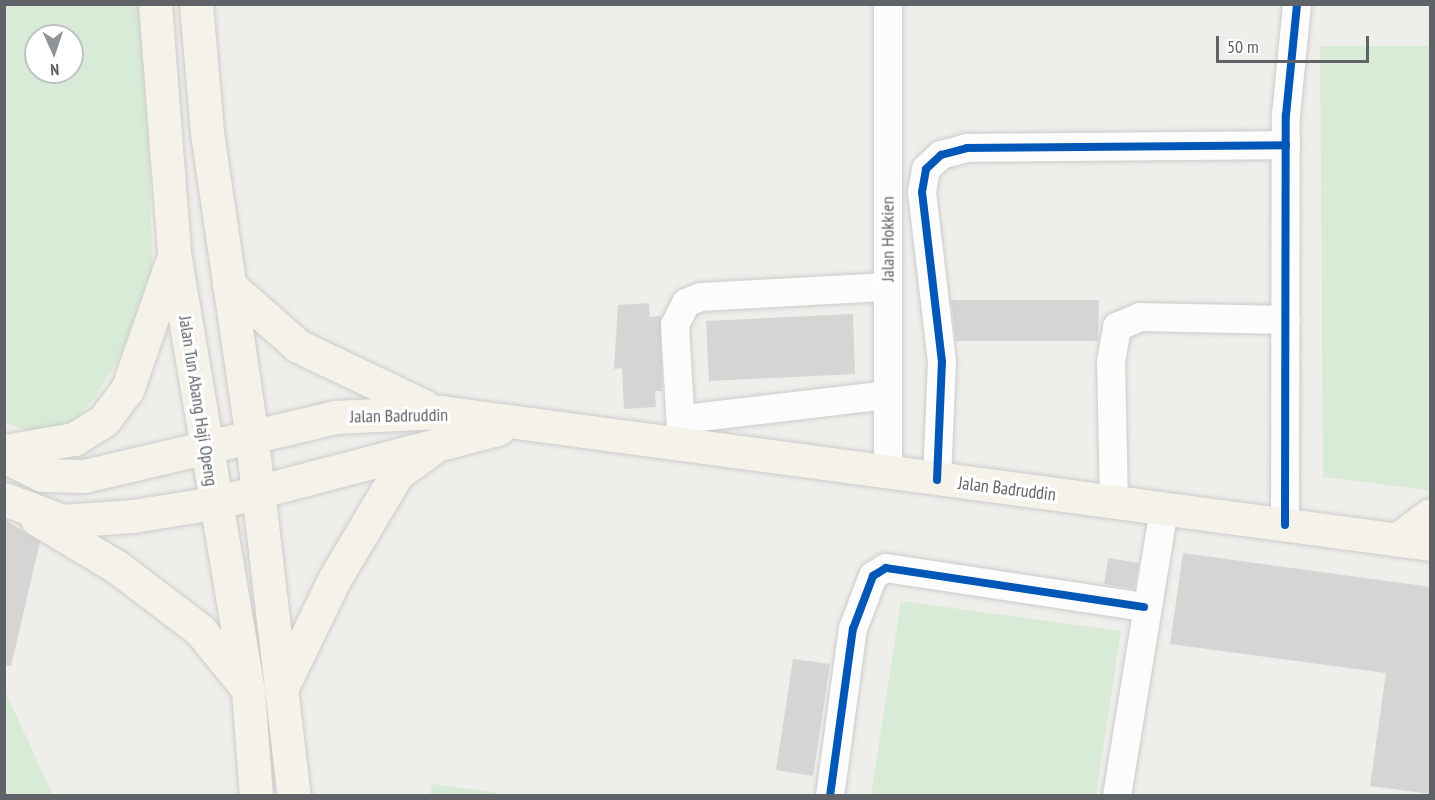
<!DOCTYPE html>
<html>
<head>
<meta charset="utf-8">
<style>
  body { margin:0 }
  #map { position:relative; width:1435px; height:800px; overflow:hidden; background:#efeeea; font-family:"PT Sans Narrow",sans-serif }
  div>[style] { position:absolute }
  .green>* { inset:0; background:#d8ebd6 }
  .building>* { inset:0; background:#d6d5d3 }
  .roads { filter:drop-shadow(0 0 2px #cbcccc) drop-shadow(0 0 2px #cbcccc) }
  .minor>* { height:28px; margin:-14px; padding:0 14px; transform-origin:14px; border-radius:14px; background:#fdfcfc }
  .major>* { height:33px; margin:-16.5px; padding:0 16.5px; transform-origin:16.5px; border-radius:16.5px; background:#f4f2e9 }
  .cycleway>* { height:8px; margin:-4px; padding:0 4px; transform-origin:4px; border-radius:4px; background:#0057b8 }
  span { translate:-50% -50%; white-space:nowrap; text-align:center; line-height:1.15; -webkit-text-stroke:6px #fff; paint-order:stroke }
  .street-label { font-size:18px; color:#5f6368 }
  .frame { position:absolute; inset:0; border:6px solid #5f6368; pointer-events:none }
  .north { position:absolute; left:24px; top:24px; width:60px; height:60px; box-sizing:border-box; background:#fff; border:2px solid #bfc1c3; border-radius:50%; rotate:177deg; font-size:16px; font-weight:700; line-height:24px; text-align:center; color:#5f6368 }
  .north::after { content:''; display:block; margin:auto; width:21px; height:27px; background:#919496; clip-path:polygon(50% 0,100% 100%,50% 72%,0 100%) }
  .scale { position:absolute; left:1216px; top:36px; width:153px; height:27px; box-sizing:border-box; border:3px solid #5f6368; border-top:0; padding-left:8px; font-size:18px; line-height:21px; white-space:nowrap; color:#5f6368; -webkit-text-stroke:4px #fff; paint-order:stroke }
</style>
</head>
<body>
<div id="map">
  <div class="green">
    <i style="clip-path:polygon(evenodd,4px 5px,144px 5px,153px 283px,138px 326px,94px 399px,70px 425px,32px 431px,5px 423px,4px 5px,36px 36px,72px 36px,72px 72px,36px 72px,36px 36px)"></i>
    <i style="clip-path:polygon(1320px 46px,1430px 46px,1428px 490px,1323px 477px)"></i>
    <i style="clip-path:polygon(901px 601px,1121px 631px,1096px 795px,871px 795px)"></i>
    <i style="clip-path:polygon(5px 691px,53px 795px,5px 795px)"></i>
    <i style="clip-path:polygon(432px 784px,486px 791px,505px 795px,430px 795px)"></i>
  </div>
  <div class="building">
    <i style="clip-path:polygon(951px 300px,1099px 300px,1098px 341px,956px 341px)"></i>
    <i style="clip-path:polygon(649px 303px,650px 317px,661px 316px,662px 391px,655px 391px,656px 407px,624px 409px,622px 368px,614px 369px,618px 305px)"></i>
    <i style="clip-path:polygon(853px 314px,855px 374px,709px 381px,706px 321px)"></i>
    <i style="clip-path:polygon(4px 519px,40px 542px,11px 666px,4px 665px)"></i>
    <i style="clip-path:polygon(1183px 553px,1431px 587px,1431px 794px,1370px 786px,1386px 673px,1170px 644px)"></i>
    <i style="clip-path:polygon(1108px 558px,1139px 563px,1134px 589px,1104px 584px)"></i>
    <i style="clip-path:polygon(793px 659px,830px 664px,813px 776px,776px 770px)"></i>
  </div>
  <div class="roads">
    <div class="minor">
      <i style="left:684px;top:419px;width:205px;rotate:-6.7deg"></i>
      <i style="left:682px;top:447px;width:122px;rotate:-93.3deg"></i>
      <i style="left:675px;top:325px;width:25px;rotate:-63deg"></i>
      <i style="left:686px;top:303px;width:16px;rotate:-22deg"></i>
      <i style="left:701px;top:297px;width:187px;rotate:-3.1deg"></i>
      <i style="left:888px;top:474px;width:470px;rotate:-90deg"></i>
      <i style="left:937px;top:480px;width:118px;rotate:-87.6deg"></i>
      <i style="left:942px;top:362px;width:171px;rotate:-96.7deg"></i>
      <i style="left:922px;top:192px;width:23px;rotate:-80deg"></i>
      <i style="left:926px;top:169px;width:21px;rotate:-43deg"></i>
      <i style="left:941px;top:155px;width:27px;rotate:-15deg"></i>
      <i style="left:967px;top:148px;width:319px;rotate:-0.5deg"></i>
      <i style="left:1114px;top:503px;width:141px;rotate:-91.2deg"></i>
      <i style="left:1111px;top:362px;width:36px;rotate:-80deg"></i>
      <i style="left:1117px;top:327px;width:25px;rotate:-23deg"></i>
      <i style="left:1140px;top:317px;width:146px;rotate:1.2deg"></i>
      <i style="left:1285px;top:525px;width:410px;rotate:-89.9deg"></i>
      <i style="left:1286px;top:115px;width:112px;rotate:-84.3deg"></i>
      <i style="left:830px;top:796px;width:169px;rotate:-82.2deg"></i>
      <i style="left:853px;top:629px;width:57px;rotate:-69.3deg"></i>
      <i style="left:873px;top:576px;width:15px;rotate:-32deg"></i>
      <i style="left:886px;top:568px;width:261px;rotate:8.6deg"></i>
      <i style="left:1117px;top:796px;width:290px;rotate:-80.7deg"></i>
    </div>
    <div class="major">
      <i style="left:155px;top:4px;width:250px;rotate:85.6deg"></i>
      <i style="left:174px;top:253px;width:443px;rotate:80.4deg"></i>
      <i style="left:248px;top:690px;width:106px;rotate:85.7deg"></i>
      <i style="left:196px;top:4px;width:129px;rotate:85.1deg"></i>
      <i style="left:207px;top:133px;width:302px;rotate:81.6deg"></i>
      <i style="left:251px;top:432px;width:367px;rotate:83.3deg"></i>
      <i style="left:229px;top:285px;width:92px;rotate:41.5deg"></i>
      <i style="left:298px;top:346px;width:140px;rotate:25.5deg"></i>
      <i style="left:4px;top:451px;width:71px;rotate:-9.7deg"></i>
      <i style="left:74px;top:439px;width:36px;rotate:-32deg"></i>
      <i style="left:104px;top:420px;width:38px;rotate:-53deg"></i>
      <i style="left:127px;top:390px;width:133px;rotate:-70.8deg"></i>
      <i style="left:4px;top:456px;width:42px;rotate:26.6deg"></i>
      <i style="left:42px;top:475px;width:42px;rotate:1.4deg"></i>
      <i style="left:84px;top:476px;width:258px;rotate:-13.2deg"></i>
      <i style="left:335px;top:417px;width:106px;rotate:-2.7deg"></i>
      <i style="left:441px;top:412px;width:998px;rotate:7.6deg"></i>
      <i style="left:4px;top:499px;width:63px;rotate:20.4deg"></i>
      <i style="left:63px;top:521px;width:69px;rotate:-4.1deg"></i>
      <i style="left:132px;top:516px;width:84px;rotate:-8.9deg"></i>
      <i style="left:215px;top:503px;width:293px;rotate:-14.7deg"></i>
      <i style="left:37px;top:519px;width:93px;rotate:31deg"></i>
      <i style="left:117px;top:567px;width:104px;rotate:37.2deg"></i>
      <i style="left:200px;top:630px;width:75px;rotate:51deg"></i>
      <i style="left:1397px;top:540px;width:41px;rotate:-37.1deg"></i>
      <i style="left:283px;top:685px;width:119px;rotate:-64.1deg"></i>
      <i style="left:335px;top:578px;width:121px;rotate:-59.2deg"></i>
      <i style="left:397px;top:474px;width:42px;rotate:-36.3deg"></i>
    </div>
  </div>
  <div class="cycleway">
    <i style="left:937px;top:480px;width:118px;rotate:-87.6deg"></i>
    <i style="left:942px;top:362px;width:171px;rotate:-96.7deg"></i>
    <i style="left:922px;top:192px;width:23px;rotate:-80deg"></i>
    <i style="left:926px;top:169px;width:21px;rotate:-43deg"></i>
    <i style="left:941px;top:155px;width:27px;rotate:-15deg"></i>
    <i style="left:967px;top:148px;width:319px;rotate:-0.5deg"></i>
    <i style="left:1285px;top:525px;width:410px;rotate:-89.9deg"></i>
    <i style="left:1286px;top:115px;width:112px;rotate:-84.3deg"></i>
    <i style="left:830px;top:796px;width:169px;rotate:-82.2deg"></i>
    <i style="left:853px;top:629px;width:57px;rotate:-69.3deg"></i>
    <i style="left:873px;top:576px;width:15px;rotate:-32deg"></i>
    <i style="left:886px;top:568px;width:261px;rotate:8.6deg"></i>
  </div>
  <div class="street-label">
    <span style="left:888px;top:239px;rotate:-90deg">Jalan Hokkien</span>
    <span style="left:198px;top:401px;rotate:81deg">Jalan Tun Abang Haji Openg</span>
    <span style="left:399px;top:416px;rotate:-1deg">Jalan Badruddin</span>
    <span style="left:1007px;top:489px;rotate:7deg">Jalan Badruddin</span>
  </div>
  <div class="frame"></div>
  <div class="north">N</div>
  <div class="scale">50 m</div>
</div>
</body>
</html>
